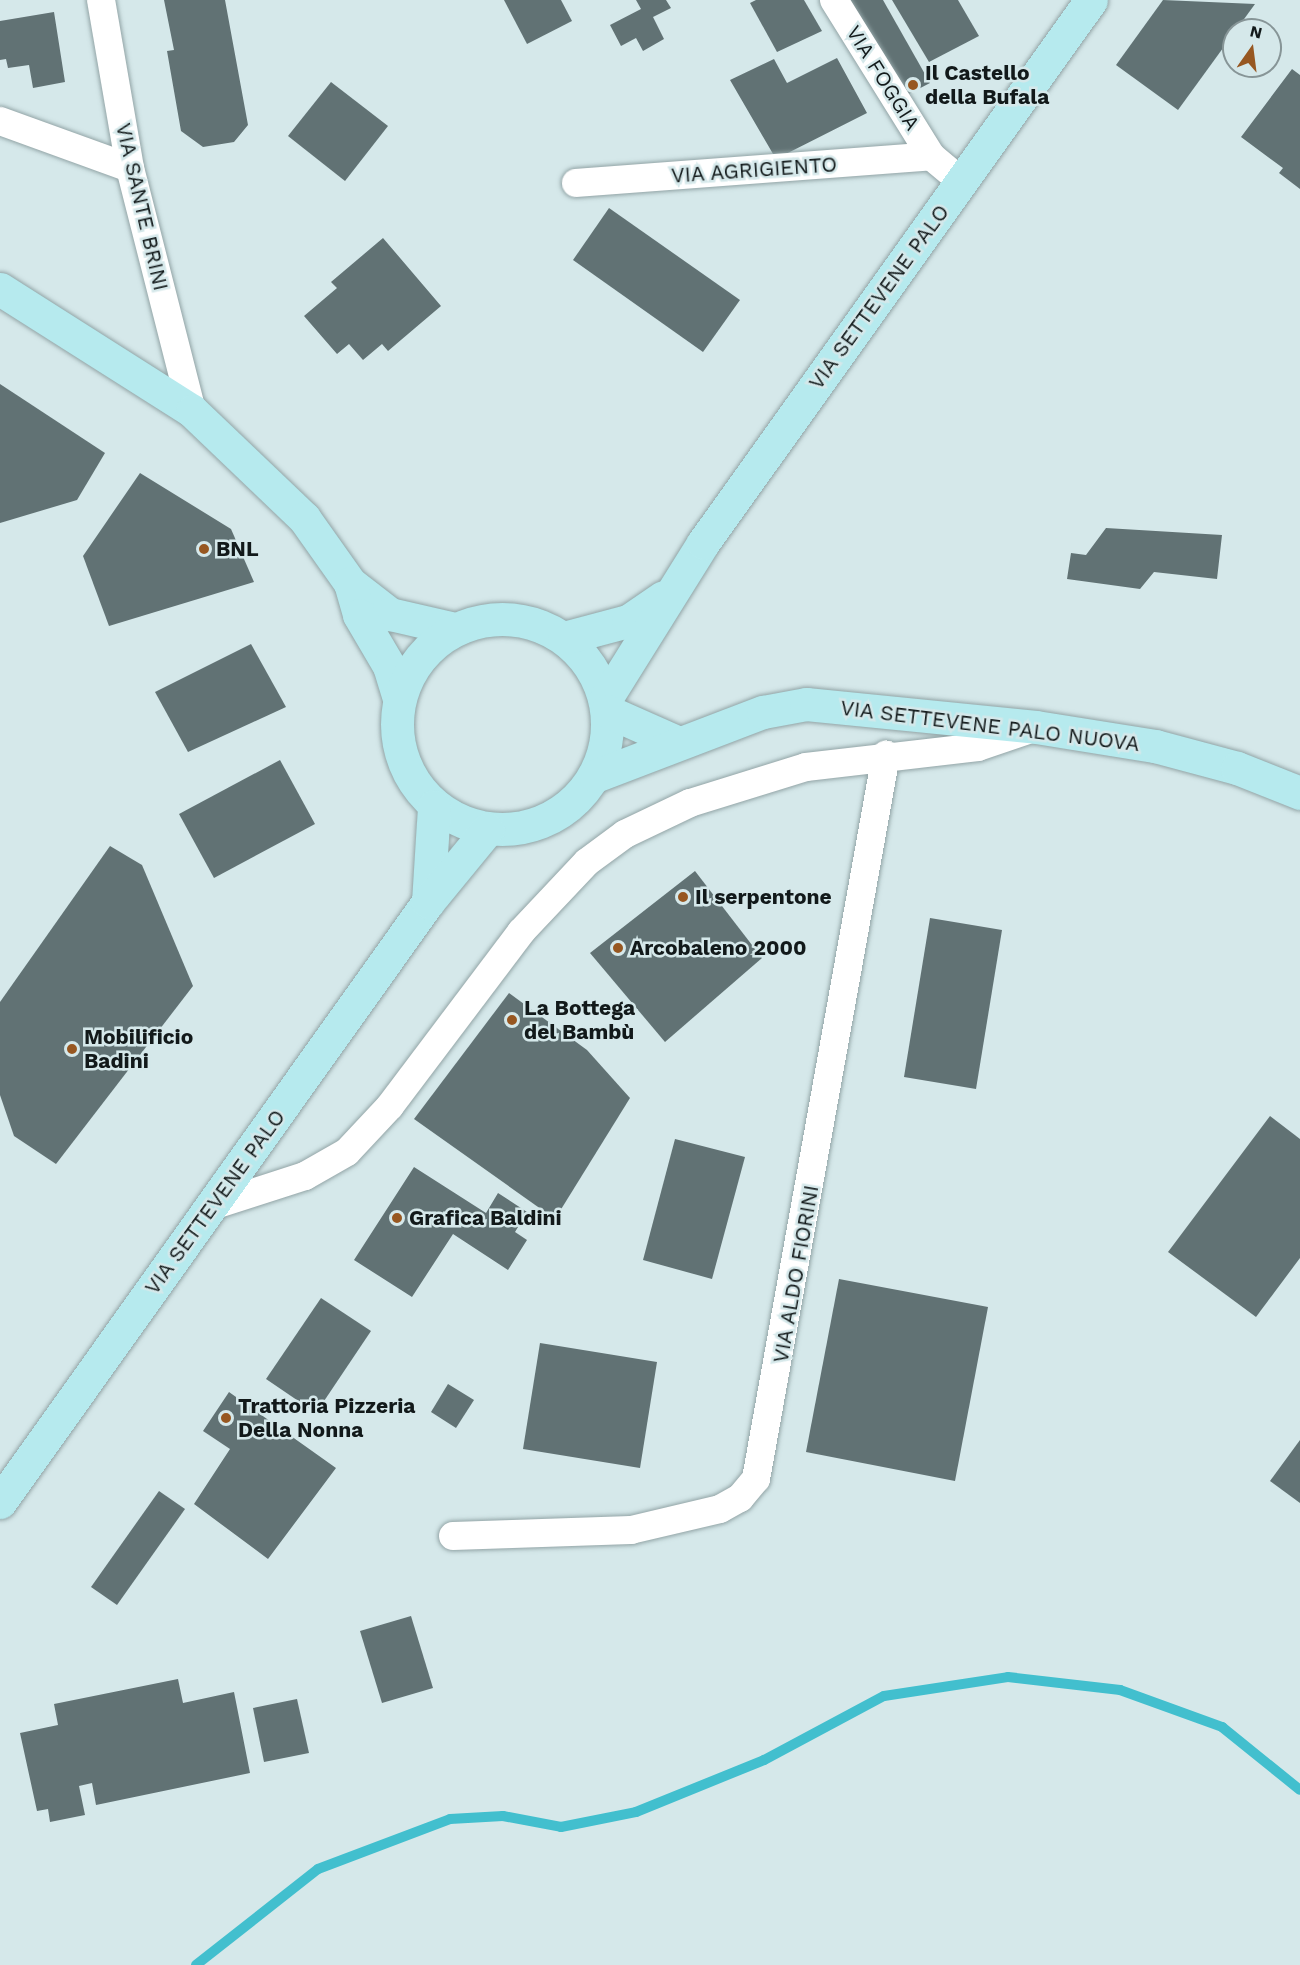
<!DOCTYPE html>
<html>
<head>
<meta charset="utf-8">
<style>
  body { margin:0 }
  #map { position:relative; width:1300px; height:1965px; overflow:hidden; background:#d5e8ea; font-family:"Work Sans",sans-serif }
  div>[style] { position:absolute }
  .stream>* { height:10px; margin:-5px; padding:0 5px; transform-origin:5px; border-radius:5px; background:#42bfce }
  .building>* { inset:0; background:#617274 }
  .roads { filter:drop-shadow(0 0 2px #92a4a6) drop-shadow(0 0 2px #92a4a6) }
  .street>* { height:28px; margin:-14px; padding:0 14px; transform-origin:14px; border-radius:14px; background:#fff }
  .secondary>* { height:33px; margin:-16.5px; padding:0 16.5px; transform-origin:16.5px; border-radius:16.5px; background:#b6eaee }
  .secondary>.ring { margin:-16.5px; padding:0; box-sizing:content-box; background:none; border:33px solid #b6eaee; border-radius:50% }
  .dots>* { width:16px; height:16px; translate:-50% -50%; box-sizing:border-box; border:3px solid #d5e8ea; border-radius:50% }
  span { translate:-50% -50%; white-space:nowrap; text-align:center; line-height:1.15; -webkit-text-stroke:5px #d5e8ea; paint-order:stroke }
  .poi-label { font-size:21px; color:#12191a; font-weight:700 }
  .left { translate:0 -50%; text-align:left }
  .street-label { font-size:21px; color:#12191a }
  .north { position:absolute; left:1222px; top:18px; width:60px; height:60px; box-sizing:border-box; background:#d5e8ea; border:2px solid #879597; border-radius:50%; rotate:14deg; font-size:16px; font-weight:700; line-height:24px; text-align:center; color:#12191a }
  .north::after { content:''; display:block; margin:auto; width:21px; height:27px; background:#975721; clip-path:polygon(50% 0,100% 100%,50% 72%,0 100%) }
</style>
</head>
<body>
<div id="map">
  <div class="stream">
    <i style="left:196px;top:1965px;width:155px;rotate:-38.2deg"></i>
    <i style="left:318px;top:1869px;width:141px;rotate:-20.7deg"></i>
    <i style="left:450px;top:1819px;width:53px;rotate:-3.2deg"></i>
    <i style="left:503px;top:1816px;width:59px;rotate:10.7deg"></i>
    <i style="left:561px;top:1827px;width:76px;rotate:-11.3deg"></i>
    <i style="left:636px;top:1812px;width:138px;rotate:-22.1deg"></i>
    <i style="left:764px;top:1760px;width:136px;rotate:-28.1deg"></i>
    <i style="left:884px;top:1696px;width:125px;rotate:-8.7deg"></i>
    <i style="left:1008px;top:1677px;width:113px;rotate:6.6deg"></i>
    <i style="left:1120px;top:1690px;width:109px;rotate:19.9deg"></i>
    <i style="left:1222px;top:1727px;width:100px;rotate:38.9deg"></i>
  </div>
  <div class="building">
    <i style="clip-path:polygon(164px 0,225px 0,248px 125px,234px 142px,203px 147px,181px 131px,167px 51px,174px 50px)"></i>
    <i style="clip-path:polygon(504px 0,561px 0,572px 21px,527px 44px)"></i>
    <i style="clip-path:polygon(636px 0,666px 0,671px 8px,653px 17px,664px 39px,643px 51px,636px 38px,621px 46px,610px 25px,641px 9px)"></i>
    <i style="clip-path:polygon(756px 0,804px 0,822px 31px,777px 52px,750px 3px)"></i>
    <i style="clip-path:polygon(846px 0,883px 0,930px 83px,903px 97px)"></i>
    <i style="clip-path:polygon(892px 0,958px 0,979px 36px,929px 62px)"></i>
    <i style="clip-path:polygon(1163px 0,1255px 4px,1178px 110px,1116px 65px)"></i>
    <i style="clip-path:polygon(54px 12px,65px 82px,33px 88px,29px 65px,8px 68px,6px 59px,0 60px,0 21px)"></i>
    <i style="clip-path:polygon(837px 58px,867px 113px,776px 159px,730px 80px,774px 59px,787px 83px)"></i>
    <i style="clip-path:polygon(1292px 69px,1300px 75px,1300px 189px,1279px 173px,1283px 168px,1241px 137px)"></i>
    <i style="clip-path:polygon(331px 82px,388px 126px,345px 181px,288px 136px)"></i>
    <i style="clip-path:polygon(609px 208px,740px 300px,703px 352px,573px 260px)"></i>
    <i style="clip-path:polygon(383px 238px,441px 306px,388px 351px,382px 344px,363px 360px,349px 344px,337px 354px,304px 316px,337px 288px,331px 282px)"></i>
    <i style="clip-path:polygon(0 384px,105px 453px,77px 500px,0 523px)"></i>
    <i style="clip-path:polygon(140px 473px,231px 529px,254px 582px,109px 626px,83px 556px)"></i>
    <i style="clip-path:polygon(1106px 528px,1222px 535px,1217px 579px,1154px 572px,1140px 589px,1067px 579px,1071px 553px,1086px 555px)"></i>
    <i style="clip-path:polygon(251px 644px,286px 707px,188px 752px,155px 692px)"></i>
    <i style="clip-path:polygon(280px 760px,315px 824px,214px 878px,179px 814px)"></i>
    <i style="clip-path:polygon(110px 846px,142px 865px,193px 986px,56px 1164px,14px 1136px,0 1095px,0 1002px)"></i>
    <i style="clip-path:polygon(695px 871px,762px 958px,665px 1042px,590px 953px)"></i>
    <i style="clip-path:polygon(930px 918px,1002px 930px,976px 1089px,904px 1077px)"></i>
    <i style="clip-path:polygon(509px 993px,587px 1050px,630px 1098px,555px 1219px,414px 1119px)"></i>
    <i style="clip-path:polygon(1270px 1116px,1300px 1139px,1300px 1258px,1256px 1317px,1168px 1252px)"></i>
    <i style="clip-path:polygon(675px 1139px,745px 1157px,712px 1279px,643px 1260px)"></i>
    <i style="clip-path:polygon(414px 1167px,486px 1213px,498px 1193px,527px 1212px,515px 1232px,527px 1240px,508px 1270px,453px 1234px,412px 1297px,354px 1260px)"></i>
    <i style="clip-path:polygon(839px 1279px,988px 1307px,955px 1481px,806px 1452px)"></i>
    <i style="clip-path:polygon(321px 1298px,371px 1331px,316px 1413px,266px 1379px)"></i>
    <i style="clip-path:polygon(540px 1343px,657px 1362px,640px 1468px,523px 1449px)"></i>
    <i style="clip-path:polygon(448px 1384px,474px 1400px,456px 1428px,431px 1412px)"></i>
    <i style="clip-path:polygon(229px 1392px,336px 1468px,268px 1559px,194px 1504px,230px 1449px,203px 1431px)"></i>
    <i style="clip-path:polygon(1300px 1440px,1300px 1503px,1270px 1481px)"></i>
    <i style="clip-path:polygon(159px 1491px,185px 1509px,117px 1605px,91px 1587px)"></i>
    <i style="clip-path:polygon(411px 1616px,433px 1688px,382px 1703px,360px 1631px)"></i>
    <i style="clip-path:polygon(178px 1679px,183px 1703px,234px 1692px,250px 1773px,96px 1805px,92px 1783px,79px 1786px,85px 1815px,50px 1822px,48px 1809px,37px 1811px,20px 1733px,58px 1725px,54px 1704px)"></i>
    <i style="clip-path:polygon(297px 1699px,309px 1753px,264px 1762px,253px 1708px)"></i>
  </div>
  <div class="roads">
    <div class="street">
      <i style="left:101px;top:0;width:170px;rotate:80.2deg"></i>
      <i style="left:130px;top:168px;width:251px;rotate:75.7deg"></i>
      <i style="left:834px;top:0;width:184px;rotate:58.1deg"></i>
      <i style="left:931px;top:156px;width:39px;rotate:40deg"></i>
      <i style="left:0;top:121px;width:138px;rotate:19.9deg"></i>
      <i style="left:576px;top:183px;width:356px;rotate:-4.3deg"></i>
      <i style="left:212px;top:1206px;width:98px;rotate:-17.9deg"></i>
      <i style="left:305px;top:1176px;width:48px;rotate:-29.7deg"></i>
      <i style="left:347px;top:1152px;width:63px;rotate:-46.9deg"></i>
      <i style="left:390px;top:1106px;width:218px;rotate:-53deg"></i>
      <i style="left:521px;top:932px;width:96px;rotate:-46.7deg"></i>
      <i style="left:587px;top:862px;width:47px;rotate:-36.4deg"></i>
      <i style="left:625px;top:834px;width:72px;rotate:-25.5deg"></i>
      <i style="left:690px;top:803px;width:121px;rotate:-17.2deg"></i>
      <i style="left:806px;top:767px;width:173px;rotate:-6.6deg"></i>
      <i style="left:978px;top:747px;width:59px;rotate:-18.7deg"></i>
      <i style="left:453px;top:1536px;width:178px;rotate:-1.9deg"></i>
      <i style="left:631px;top:1530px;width:91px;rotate:-13.3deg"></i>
      <i style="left:720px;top:1509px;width:23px;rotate:-29deg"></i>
      <i style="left:740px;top:1498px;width:25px;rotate:-50deg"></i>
      <i style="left:756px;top:1479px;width:736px;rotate:-79.82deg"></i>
    </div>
    <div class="secondary">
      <i style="left:0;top:289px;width:227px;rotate:32.4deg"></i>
      <i style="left:192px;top:411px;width:155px;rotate:43.7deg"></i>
      <i style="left:304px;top:518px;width:80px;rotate:54.7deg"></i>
      <i style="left:350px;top:583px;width:51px;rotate:37.8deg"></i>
      <i style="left:390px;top:614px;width:67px;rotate:13deg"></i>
      <i style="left:350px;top:583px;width:33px;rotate:74deg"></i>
      <i style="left:359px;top:615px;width:59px;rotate:59.5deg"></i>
      <i style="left:389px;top:666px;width:34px;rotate:73deg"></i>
      <i class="ring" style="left:397px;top:619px;width:177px;height:177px"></i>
      <i style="left:564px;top:638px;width:66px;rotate:-14.9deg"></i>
      <i style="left:628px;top:621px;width:42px;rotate:-34.4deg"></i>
      <i style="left:605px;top:700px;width:185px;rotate:-58deg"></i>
      <i style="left:703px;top:543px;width:667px;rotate:-54.45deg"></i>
      <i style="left:607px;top:711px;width:79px;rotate:24deg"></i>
      <i style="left:595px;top:776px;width:180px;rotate:-20.9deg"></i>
      <i style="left:763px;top:712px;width:44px;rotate:-10.5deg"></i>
      <i style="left:806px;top:704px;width:231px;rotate:5.7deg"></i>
      <i style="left:1036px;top:727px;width:121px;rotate:9.1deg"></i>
      <i style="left:1155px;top:746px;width:85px;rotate:15deg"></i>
      <i style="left:1237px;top:768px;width:68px;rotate:21.6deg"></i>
      <i style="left:428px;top:902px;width:96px;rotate:-86.4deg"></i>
      <i style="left:0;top:1502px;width:737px;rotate:-54.5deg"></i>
      <i style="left:428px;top:902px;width:94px;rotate:-50.6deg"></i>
    </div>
  </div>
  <div class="dots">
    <i style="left:913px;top:85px;background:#975721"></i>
    <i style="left:204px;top:549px;background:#975721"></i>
    <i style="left:683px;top:897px;background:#975721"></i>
    <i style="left:618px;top:948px;background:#975721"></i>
    <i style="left:512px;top:1020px;background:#975721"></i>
    <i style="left:72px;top:1049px;background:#975721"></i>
    <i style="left:397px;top:1218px;background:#975721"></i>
    <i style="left:226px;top:1418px;background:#975721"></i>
  </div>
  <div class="poi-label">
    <span class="left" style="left:925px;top:85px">Il Castello<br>della Bufala</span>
    <span class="left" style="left:216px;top:549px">BNL</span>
    <span class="left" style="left:695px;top:897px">Il serpentone</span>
    <span class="left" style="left:630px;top:948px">Arcobaleno 2000</span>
    <span class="left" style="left:524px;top:1020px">La Bottega<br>del Bambù</span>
    <span class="left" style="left:84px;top:1049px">Mobilificio<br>Badini</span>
    <span class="left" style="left:409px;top:1218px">Grafica Baldini</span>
    <span class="left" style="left:238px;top:1418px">Trattoria Pizzeria<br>Della Nonna</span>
  </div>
  <div class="street-label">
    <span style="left:883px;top:78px;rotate:58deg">VIA FOGGIA</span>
    <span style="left:754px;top:170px;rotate:-4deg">VIA AGRIGIENTO</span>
    <span style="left:142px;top:207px;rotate:77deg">VIA SANTE BRINI</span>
    <span style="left:879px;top:297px;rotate:-54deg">VIA SETTEVENE PALO</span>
    <span style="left:990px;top:726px;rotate:7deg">VIA SETTEVENE PALO NUOVA</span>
    <span style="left:215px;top:1202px;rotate:-54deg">VIA SETTEVENE PALO</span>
    <span style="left:796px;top:1274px;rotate:-80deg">VIA ALDO FIORINI</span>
  </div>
  <div class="north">N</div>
</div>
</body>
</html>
